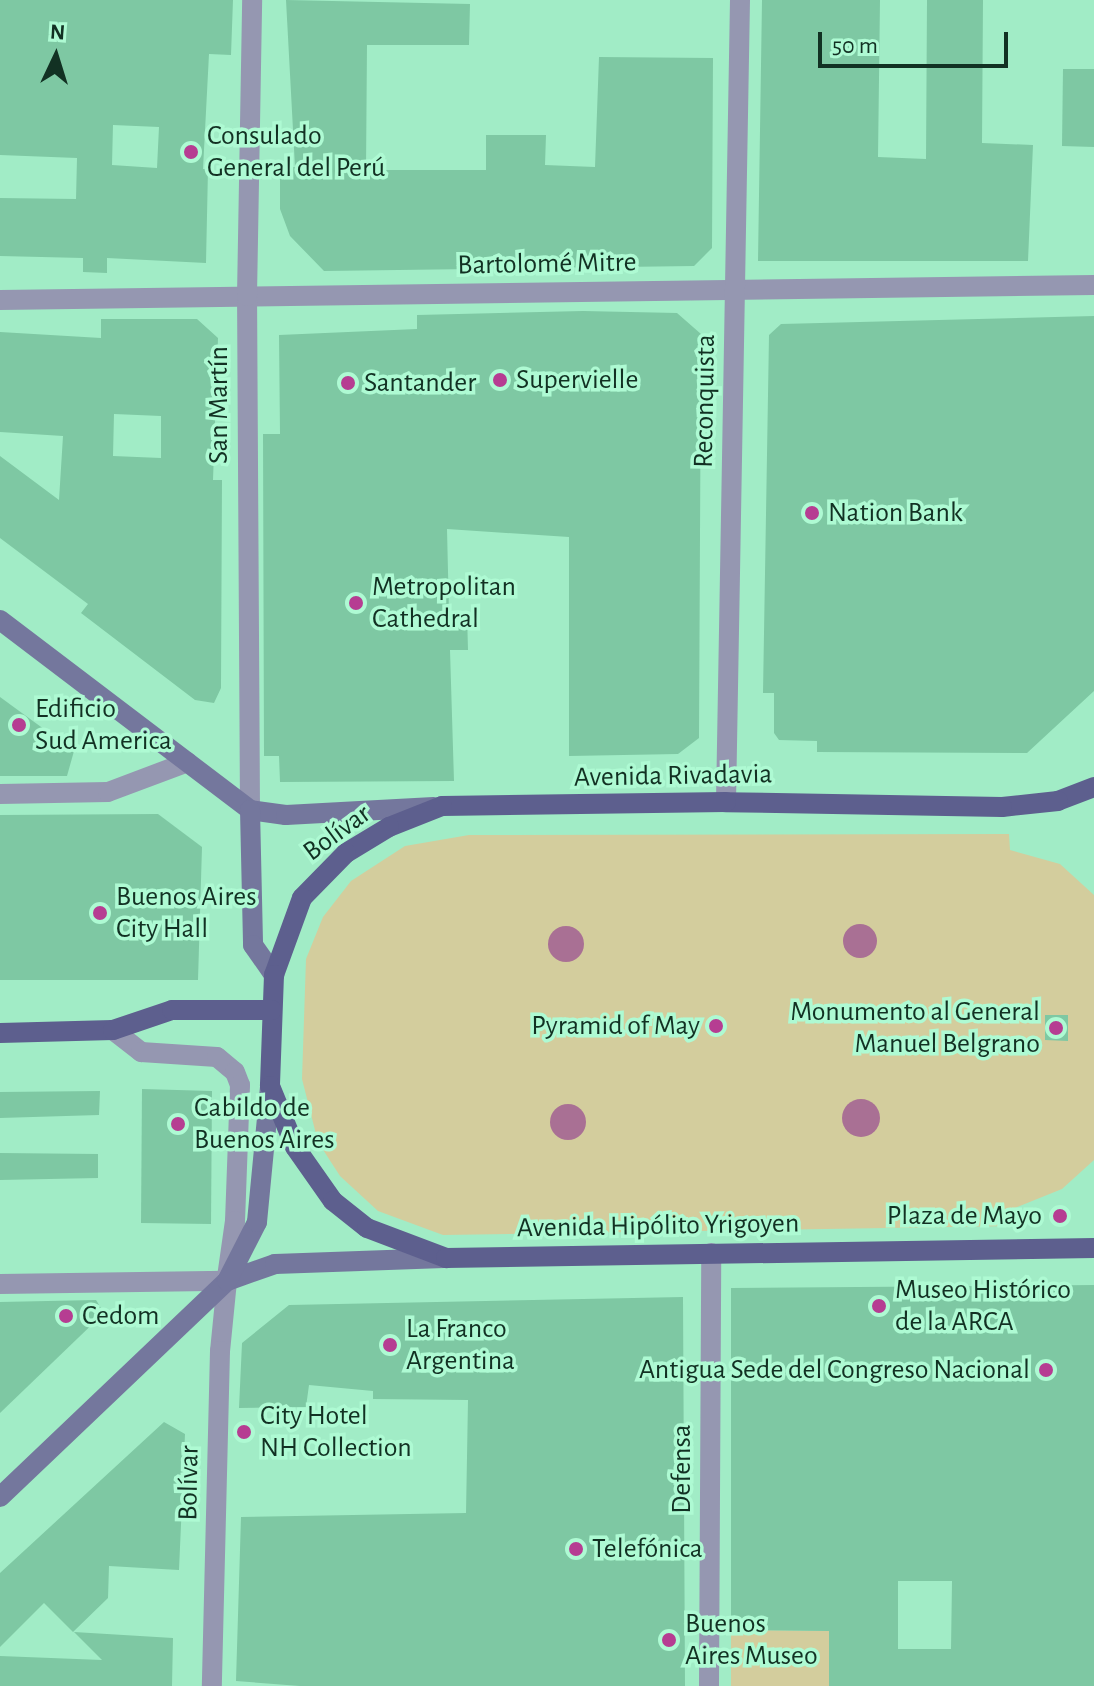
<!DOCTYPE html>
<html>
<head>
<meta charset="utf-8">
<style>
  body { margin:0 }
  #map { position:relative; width:1094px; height:1686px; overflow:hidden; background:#a1ecc6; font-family:"Alegreya Sans",sans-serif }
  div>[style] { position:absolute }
  .green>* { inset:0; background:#d3cd9d }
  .water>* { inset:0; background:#a97094 }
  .round { border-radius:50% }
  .building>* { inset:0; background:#7ec8a3 }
  .minor>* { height:20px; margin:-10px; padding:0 10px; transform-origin:10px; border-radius:10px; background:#9597b1 }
  .tertiary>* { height:20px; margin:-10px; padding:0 10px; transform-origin:10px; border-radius:10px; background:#9597b1 }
  .secondary>* { height:20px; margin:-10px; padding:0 10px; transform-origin:10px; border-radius:10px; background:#74779d }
  .primary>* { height:20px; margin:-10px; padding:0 10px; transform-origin:10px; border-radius:10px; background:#5d5f8e }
  .dots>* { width:22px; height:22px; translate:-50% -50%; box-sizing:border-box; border:4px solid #aefad3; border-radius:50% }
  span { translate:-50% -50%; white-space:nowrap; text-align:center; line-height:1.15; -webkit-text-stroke:7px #aefad3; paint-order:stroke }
  .poi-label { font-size:28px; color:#123123 }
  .left { translate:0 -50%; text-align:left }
  .right { translate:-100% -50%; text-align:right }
  .street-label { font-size:28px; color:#123123 }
  .north { position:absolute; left:16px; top:16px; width:80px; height:80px; -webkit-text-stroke:6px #aefad3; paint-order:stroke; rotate:4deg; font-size:22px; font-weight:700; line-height:32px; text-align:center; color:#123123 }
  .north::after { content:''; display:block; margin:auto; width:28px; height:36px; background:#123123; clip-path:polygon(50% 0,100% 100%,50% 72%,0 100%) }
  .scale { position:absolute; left:818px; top:32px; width:190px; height:36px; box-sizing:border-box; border:4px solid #123123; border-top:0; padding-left:10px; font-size:24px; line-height:28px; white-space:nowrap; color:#123123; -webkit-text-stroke:6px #aefad3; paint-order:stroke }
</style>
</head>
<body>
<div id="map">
  <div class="green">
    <i style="clip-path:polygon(1009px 834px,1010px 850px,1060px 864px,1094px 895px,1094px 1160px,1062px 1189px,1015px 1208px,1014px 1226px,443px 1235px,378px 1211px,340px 1176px,318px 1142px,302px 1079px,306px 959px,323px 917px,351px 881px,405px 846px,469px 835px)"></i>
    <i style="clip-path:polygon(731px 1630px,829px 1631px,829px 1686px,731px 1686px)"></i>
  </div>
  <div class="water">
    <i class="round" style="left:843px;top:924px;width:34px;height:34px"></i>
    <i class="round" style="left:548px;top:926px;width:36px;height:36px"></i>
    <i class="round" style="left:842px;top:1099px;width:38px;height:38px"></i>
    <i class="round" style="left:550px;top:1104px;width:36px;height:36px"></i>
  </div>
  <div class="building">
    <i style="clip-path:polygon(evenodd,0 0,233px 0,231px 55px,209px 54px,203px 169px,208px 169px,206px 263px,107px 258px,107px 273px,83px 272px,83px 258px,0 256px,0 198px,76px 199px,77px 158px,0 155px,0 0,113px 125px,159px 127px,157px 168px,112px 165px,113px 125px)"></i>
    <i style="clip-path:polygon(286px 0,470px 4px,469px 45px,367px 45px,366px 170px,486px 170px,486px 135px,546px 135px,545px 165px,595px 167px,599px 57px,713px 58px,712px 248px,694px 266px,324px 271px,290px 236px,280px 209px,280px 167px,295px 167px)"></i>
    <i style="clip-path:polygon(762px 0,880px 0,878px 157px,926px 159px,927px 0,983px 0,982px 143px,1033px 145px,1028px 261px,758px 261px)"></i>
    <i style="clip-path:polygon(1063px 69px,1094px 69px,1094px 147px,1062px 146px)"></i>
    <i style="clip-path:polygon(583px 311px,677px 313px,701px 334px,699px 738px,678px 754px,569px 756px,569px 537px,447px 529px,449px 614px,467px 614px,468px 650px,450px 650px,454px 781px,280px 782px,279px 756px,264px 756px,263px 434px,280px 434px,279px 335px,417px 329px,417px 315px)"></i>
    <i style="clip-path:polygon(1094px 316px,1094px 691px,1027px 753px,817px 752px,817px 741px,779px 740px,774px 733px,774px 693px,763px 693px,769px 335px,781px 324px)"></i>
    <i style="clip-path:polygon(evenodd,101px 319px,197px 319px,218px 338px,213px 480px,222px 480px,221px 688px,214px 703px,195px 700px,81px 613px,88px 604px,0 538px,0 456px,59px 500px,63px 436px,0 432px,0 332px,101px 338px,101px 319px,114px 414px,161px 416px,161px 458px,113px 456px,114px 414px)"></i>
    <i style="clip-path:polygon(0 697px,74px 751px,67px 776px,0 776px)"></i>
    <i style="clip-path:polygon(158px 814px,202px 847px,198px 980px,0 980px,0 815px)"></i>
    <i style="clip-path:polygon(1045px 1015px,1068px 1015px,1068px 1041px,1045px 1040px)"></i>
    <i style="clip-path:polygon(142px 1089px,212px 1091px,211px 1224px,141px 1223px)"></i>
    <i style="clip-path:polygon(100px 1091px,99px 1115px,0 1118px,0 1092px)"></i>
    <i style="clip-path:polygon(0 1153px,98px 1154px,98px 1178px,0 1180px)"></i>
    <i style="clip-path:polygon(evenodd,1094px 1285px,1094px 1686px,829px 1686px,829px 1631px,731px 1630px,731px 1288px,1094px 1285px,898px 1581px,952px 1581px,951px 1649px,898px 1649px,898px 1581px)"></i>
    <i style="clip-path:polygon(683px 1297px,685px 1686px,300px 1686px,236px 1681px,241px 1517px,466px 1513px,468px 1400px,373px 1399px,373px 1391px,309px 1385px,306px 1407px,239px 1408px,242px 1343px,289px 1305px)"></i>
    <i style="clip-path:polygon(96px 1300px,104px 1313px,0 1413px,0 1302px)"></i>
    <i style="clip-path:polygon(164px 1422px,185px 1434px,179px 1570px,109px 1566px,108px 1598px,73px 1632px,44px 1603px,0 1647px,0 1573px)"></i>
    <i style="clip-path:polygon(74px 1632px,173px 1638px,172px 1686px,0 1686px,0 1656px,102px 1660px)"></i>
  </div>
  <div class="minor">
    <i style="left:0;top:300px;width:1094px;rotate:-0.79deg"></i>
    <i style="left:0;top:794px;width:108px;rotate:-1.1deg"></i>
    <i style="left:108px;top:792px;width:85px;rotate:-20.6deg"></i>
    <i style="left:726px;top:802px;width:802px;rotate:-89deg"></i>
    <i style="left:250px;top:810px;width:514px;rotate:-90.33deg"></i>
    <i style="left:247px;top:296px;width:296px;rotate:-89deg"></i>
    <i style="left:0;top:1284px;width:227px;rotate:-0.8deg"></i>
    <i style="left:227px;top:1281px;width:70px;rotate:95.7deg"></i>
    <i style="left:220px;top:1351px;width:335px;rotate:91.4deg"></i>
    <i style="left:709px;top:1686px;width:433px;rotate:-89.7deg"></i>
  </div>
  <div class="tertiary">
    <i style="left:113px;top:1030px;width:36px;rotate:38deg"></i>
    <i style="left:141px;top:1052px;width:76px;rotate:3.8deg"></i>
    <i style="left:217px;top:1057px;width:23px;rotate:40deg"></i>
    <i style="left:235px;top:1072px;width:14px;rotate:69deg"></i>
    <i style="left:240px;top:1085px;width:136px;rotate:92.1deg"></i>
    <i style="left:235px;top:1221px;width:57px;rotate:98.1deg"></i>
  </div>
  <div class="secondary">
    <i style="left:0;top:620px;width:314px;rotate:37.2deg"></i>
    <i style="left:250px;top:810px;width:36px;rotate:8deg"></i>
    <i style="left:286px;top:815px;width:148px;rotate:-3.1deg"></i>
    <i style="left:250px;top:810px;width:135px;rotate:88.7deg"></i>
    <i style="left:253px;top:945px;width:37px;rotate:55deg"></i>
    <i style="left:227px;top:1281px;width:51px;rotate:-19.5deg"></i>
    <i style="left:275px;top:1264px;width:169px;rotate:-2deg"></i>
    <i style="left:0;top:1497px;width:313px;rotate:-43.6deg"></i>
    <i style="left:227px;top:1281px;width:66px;rotate:-63deg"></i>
    <i style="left:257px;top:1222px;width:137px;rotate:-84.5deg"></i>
  </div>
  <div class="primary">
    <i style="left:1094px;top:787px;width:39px;rotate:159deg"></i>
    <i style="left:1058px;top:801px;width:56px;rotate:173.9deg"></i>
    <i style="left:1002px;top:807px;width:276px;rotate:-179deg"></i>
    <i style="left:726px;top:802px;width:284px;rotate:179.2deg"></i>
    <i style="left:442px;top:806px;width:57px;rotate:158.4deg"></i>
    <i style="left:389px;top:827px;width:50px;rotate:148.8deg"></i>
    <i style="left:346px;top:853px;width:63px;rotate:134.4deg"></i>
    <i style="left:302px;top:898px;width:82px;rotate:110deg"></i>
    <i style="left:274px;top:975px;width:111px;rotate:92.1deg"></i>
    <i style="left:270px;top:1086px;width:66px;rotate:67.7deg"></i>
    <i style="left:295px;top:1147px;width:66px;rotate:54.9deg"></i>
    <i style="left:333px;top:1201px;width:43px;rotate:38.5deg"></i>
    <i style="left:367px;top:1228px;width:85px;rotate:20.8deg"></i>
    <i style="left:446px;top:1258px;width:648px;rotate:-0.88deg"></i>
    <i style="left:0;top:1033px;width:113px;rotate:-1.5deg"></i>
    <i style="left:113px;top:1030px;width:62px;rotate:-18.7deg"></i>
    <i style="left:172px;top:1010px;width:100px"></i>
  </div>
  <div class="dots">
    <i style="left:191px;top:152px;background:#b63d92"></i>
    <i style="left:500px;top:380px;background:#b63d92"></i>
    <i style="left:348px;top:383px;background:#b63d92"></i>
    <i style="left:812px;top:513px;background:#b63d92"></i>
    <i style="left:356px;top:603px;background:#b63d92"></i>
    <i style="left:19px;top:725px;background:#b63d92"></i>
    <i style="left:100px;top:913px;background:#b63d92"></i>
    <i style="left:716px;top:1026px;background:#b63d92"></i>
    <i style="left:1056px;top:1028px;background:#b63d92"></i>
    <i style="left:178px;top:1124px;background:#b63d92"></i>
    <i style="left:1060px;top:1216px;background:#b63d92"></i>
    <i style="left:879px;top:1306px;background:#b63d92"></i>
    <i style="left:66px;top:1316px;background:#b63d92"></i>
    <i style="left:390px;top:1345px;background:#b63d92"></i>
    <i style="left:1046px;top:1370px;background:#b63d92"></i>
    <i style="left:244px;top:1432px;background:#b63d92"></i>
    <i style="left:576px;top:1549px;background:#b63d92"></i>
    <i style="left:669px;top:1640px;background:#b63d92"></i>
  </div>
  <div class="poi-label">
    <span class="left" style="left:207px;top:152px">Consulado<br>General del Perú</span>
    <span class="left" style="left:516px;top:380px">Supervielle</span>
    <span class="left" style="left:364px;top:383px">Santander</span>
    <span class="left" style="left:828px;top:513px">Nation Bank</span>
    <span class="left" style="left:372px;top:603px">Metropolitan<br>Cathedral</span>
    <span class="left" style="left:35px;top:725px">Edificio<br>Sud America</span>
    <span class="left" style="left:116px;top:913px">Buenos Aires<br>City Hall</span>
    <span class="right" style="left:1040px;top:1028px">Monumento al General<br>Manuel Belgrano</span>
    <span class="right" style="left:700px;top:1026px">Pyramid of May</span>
    <span class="left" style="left:194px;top:1124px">Cabildo de<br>Buenos Aires</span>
    <span class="right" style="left:1042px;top:1216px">Plaza de Mayo</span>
    <span class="left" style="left:895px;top:1306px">Museo Histórico<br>de la ARCA</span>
    <span class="left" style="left:82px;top:1316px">Cedom</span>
    <span class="left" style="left:406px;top:1345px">La Franco<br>Argentina</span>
    <span class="right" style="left:1030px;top:1370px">Antigua Sede del Congreso Nacional</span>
    <span class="left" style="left:260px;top:1432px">City Hotel<br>NH Collection</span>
    <span class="left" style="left:592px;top:1549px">Telefónica</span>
    <span class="left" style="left:685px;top:1640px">Buenos<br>Aires Museo</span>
  </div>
  <div class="street-label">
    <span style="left:547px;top:264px;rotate:-1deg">Bartolomé Mitre</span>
    <span style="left:705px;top:401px;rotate:-89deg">Reconquista</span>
    <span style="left:219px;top:405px;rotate:-90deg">San Martín</span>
    <span style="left:673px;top:776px;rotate:-1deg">Avenida Rivadavia</span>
    <span style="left:337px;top:833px;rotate:-36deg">Bolívar</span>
    <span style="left:658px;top:1226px;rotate:-1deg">Avenida Hipólito Yrigoyen</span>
    <span style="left:682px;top:1469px;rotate:-90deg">Defensa</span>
    <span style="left:189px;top:1483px;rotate:-89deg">Bolívar</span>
  </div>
  <div class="north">N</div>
  <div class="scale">50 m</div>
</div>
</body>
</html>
